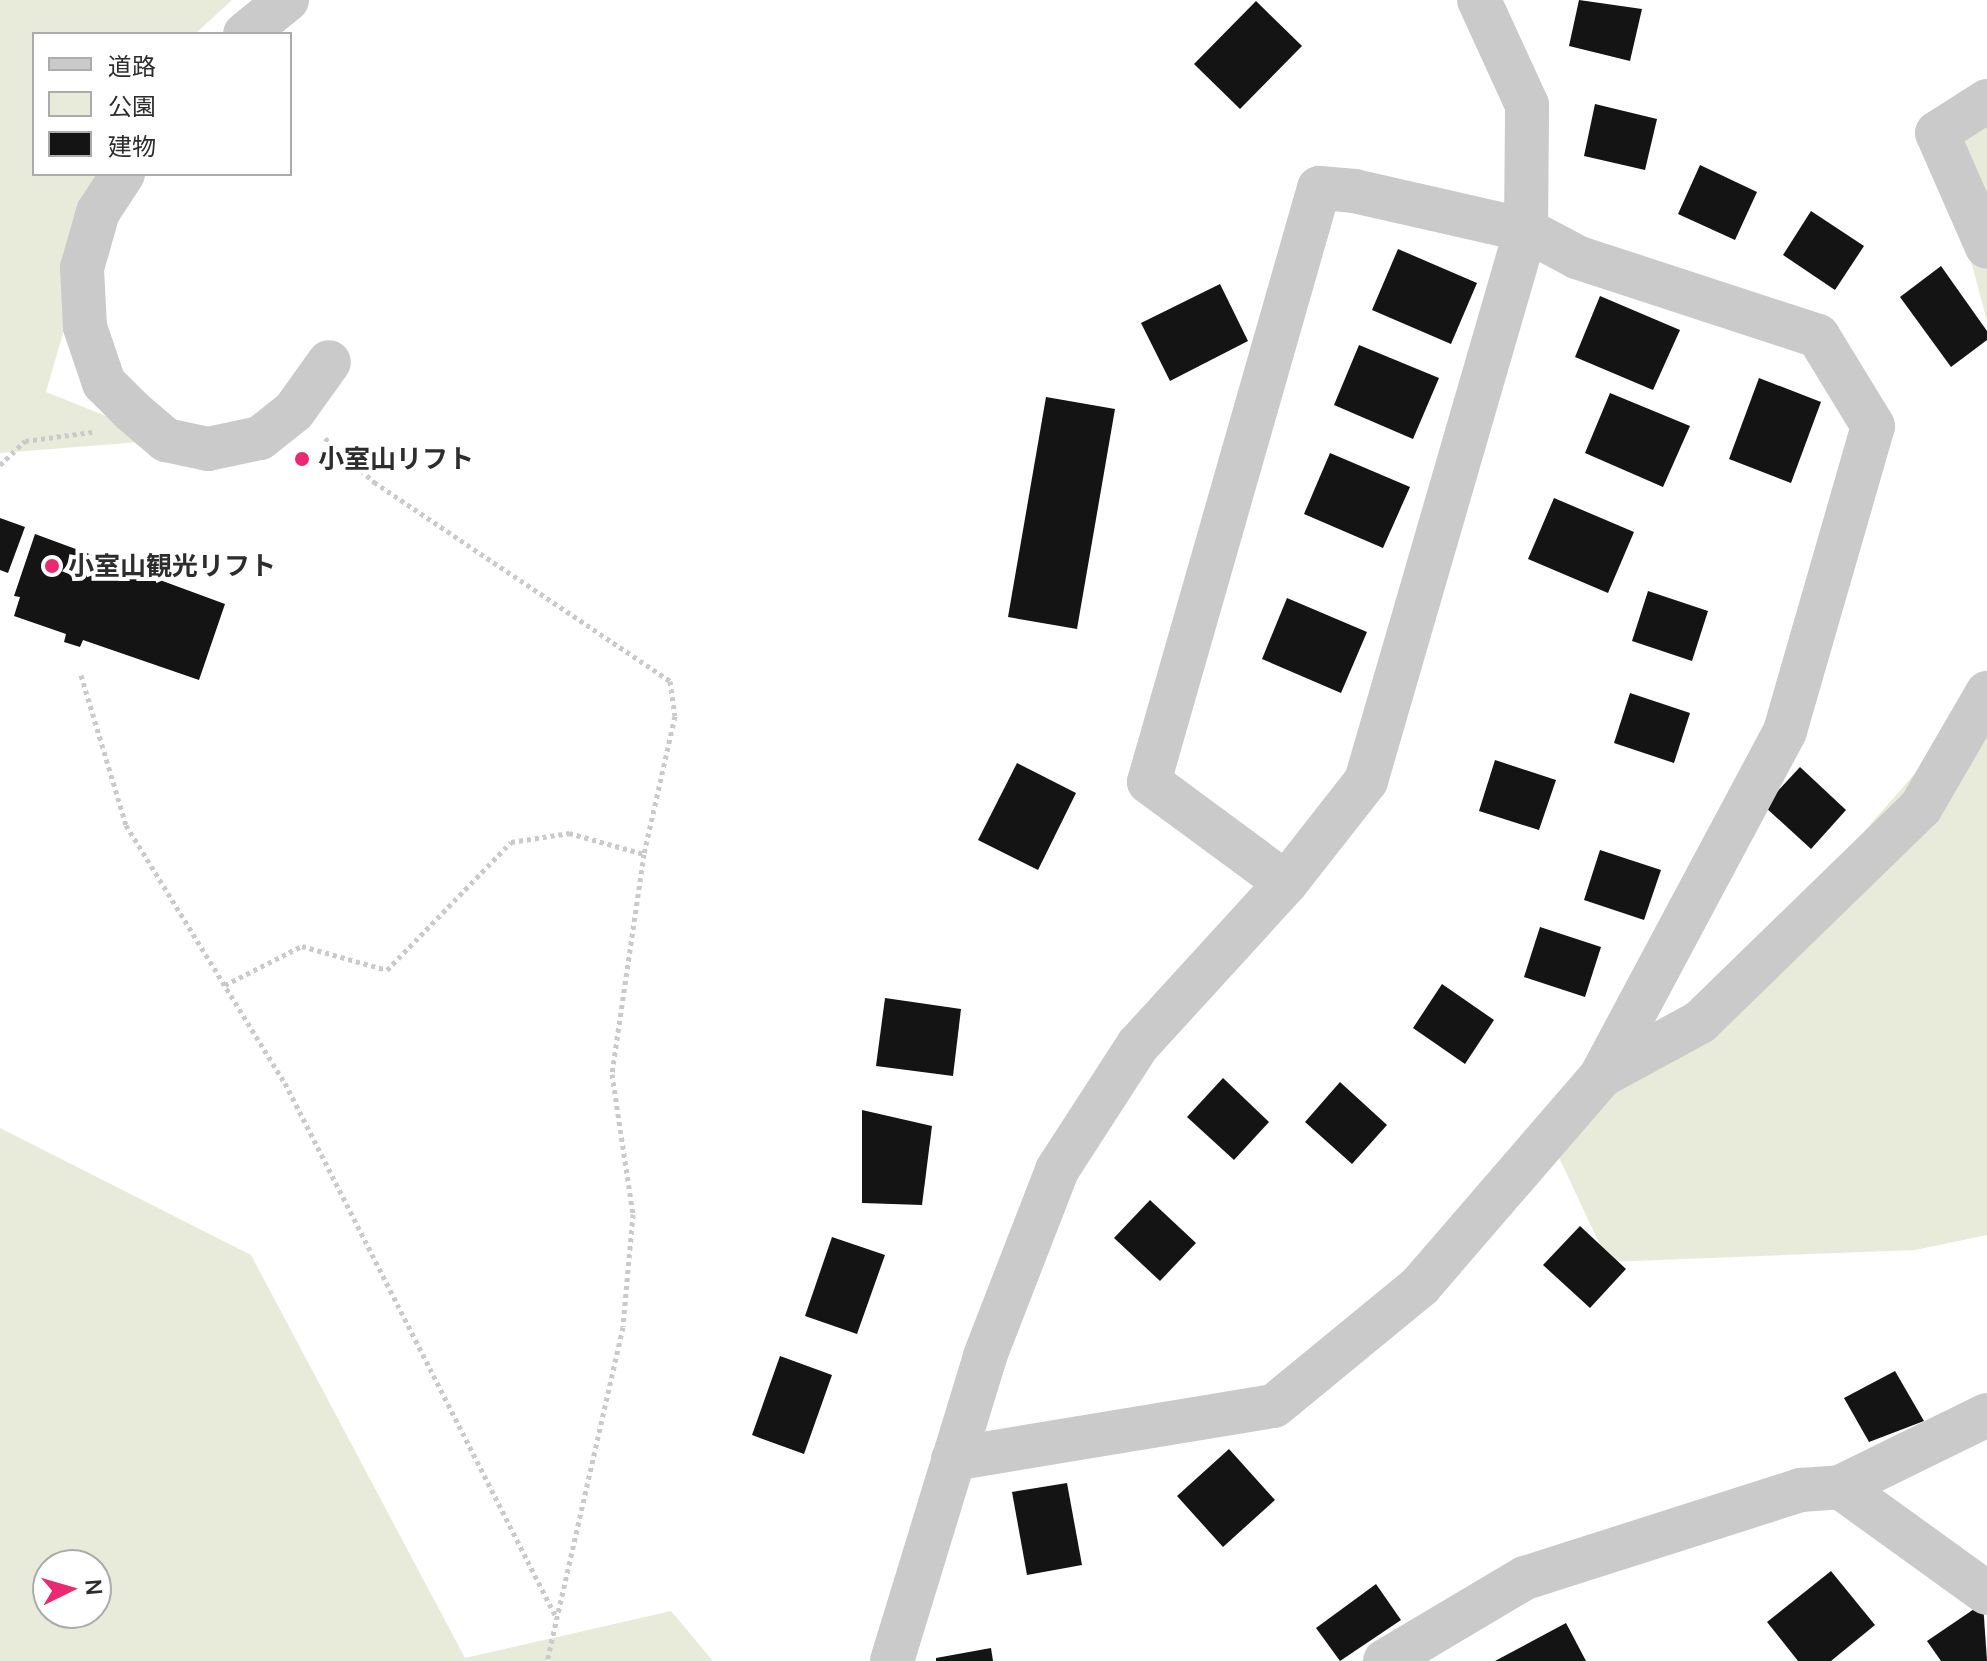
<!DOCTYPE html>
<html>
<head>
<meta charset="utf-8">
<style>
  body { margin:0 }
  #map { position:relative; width:1987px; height:1661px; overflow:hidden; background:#fff; font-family:Manrope,"Noto Sans JP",sans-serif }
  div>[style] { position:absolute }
  .green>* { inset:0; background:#e8ebda }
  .building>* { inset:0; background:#141414 }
  .path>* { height:5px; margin-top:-2.5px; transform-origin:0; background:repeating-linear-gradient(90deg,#cacaca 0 4px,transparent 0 8px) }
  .minor>* { height:44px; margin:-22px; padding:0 22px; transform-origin:22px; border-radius:22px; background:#cacaca }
  .dots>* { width:22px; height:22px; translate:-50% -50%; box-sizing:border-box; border:4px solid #fff; border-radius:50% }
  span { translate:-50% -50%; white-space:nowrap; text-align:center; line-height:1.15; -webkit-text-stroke:8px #fff; paint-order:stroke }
  .poi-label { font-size:26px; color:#2d2d2d; font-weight:700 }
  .left { translate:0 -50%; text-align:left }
  .legend { position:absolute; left:32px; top:32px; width:260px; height:144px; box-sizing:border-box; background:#fff; border:2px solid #ababab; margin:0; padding:10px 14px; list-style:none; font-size:24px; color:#2d2d2d }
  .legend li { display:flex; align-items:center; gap:16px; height:40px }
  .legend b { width:40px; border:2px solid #ababab }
  .north { position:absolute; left:32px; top:1549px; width:80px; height:80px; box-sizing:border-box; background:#fff; border:2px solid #ababab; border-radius:50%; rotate:85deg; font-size:22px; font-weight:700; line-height:32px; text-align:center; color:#2d2d2d }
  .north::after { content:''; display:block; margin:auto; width:28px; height:36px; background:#ea2972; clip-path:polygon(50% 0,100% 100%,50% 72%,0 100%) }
</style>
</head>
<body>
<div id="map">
  <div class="green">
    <i style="clip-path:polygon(0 0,232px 0,195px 34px,34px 34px,34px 174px,109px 174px,46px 392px,166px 440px,0 453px)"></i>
    <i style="clip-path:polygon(1987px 113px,1987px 321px,1937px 133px)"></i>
    <i style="clip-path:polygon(1987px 691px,1987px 1235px,1915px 1250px,1608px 1262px,1548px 1134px,1708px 1010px)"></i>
    <i style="clip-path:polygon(evenodd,0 1128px,251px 1255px,465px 1658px,671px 1611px,713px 1661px,0 1661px,0 1128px,96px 1565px,96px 1613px,48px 1613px,48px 1565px,96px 1565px)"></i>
  </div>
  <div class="building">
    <i style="clip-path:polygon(1579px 0,1642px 9px,1630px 61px,1569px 46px)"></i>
    <i style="clip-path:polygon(1256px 1px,1302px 46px,1240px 109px,1194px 64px)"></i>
    <i style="clip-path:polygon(1595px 104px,1657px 119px,1645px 170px,1584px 156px)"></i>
    <i style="clip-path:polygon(1700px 165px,1757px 192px,1735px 240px,1678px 214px)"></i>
    <i style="clip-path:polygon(1811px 211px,1864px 246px,1835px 290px,1783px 255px)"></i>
    <i style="clip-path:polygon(1398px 249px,1477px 283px,1451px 344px,1372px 310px)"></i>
    <i style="clip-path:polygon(1941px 266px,1987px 331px,1987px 340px,1951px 367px,1900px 297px)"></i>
    <i style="clip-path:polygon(1220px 284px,1248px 341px,1170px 381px,1141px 323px)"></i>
    <i style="clip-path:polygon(1600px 296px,1680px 330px,1653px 390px,1575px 357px)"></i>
    <i style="clip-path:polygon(1359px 345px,1439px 378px,1413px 439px,1334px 405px)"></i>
    <i style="clip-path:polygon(1759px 378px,1821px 402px,1791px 483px,1729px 459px)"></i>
    <i style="clip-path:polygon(1610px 393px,1690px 426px,1663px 487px,1585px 453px)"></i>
    <i style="clip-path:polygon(1046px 397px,1115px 409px,1077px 629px,1008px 617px)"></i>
    <i style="clip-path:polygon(1330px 453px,1410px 487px,1383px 548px,1304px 514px)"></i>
    <i style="clip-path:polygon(1554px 498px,1634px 532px,1608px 593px,1528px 559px)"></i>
    <i style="clip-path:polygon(0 518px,25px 527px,8px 573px,0 570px)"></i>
    <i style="clip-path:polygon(35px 534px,225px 604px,199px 680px,83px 640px,80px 647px,64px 642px,66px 634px,14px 616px,20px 597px,14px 596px)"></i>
    <i style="clip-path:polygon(1648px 591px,1708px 611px,1692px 661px,1632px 641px)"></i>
    <i style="clip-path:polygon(1287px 598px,1367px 632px,1341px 693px,1262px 659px)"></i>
    <i style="clip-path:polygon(1630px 693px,1690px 713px,1674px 763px,1614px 743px)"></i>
    <i style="clip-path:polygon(1495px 760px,1556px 780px,1539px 830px,1479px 811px)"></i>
    <i style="clip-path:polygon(1017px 763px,1076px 793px,1038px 870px,978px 840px)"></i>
    <i style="clip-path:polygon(1800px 767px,1846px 810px,1811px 849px,1764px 806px)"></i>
    <i style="clip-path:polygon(1600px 850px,1661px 870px,1644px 920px,1584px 900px)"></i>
    <i style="clip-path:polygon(1540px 927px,1601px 947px,1585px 997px,1524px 977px)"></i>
    <i style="clip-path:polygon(1442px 984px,1494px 1020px,1465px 1064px,1413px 1028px)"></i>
    <i style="clip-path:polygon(885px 998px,961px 1009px,953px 1076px,876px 1066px)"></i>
    <i style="clip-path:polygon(1223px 1078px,1269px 1122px,1234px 1160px,1187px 1117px)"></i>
    <i style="clip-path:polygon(1340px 1082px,1387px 1125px,1352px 1164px,1305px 1122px)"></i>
    <i style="clip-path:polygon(862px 1110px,932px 1126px,922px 1205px,862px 1203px)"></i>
    <i style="clip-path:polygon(1150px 1200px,1196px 1243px,1160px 1281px,1114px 1238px)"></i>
    <i style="clip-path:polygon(1580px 1226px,1626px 1269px,1590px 1308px,1543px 1265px)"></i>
    <i style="clip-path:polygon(832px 1237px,885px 1255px,857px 1334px,805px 1316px)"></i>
    <i style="clip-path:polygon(780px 1356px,832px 1375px,804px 1454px,752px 1435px)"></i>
    <i style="clip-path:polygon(1895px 1371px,1924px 1421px,1869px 1442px,1844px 1398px)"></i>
    <i style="clip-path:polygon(1229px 1449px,1275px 1500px,1223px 1547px,1177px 1496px)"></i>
    <i style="clip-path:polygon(1067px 1483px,1082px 1565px,1027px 1575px,1012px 1492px)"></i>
    <i style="clip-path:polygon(1831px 1571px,1875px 1625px,1831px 1661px,1798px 1661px,1767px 1622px)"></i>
    <i style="clip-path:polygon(1376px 1584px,1401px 1620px,1340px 1661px,1316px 1628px)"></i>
    <i style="clip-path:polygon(1983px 1603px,1987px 1661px,1941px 1661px,1927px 1641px)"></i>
    <i style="clip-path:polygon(1566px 1623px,1586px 1661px,1495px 1661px)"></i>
    <i style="clip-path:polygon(991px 1648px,993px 1661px,936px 1661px,936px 1658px)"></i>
  </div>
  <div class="path">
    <i style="left:325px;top:438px;width:66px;rotate:41.9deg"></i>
    <i style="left:374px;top:482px;width:357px;rotate:33.9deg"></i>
    <i style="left:670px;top:681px;width:35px;rotate:82deg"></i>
    <i style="left:675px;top:716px;width:141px;rotate:102.7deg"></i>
    <i style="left:644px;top:854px;width:222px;rotate:98.3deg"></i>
    <i style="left:612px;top:1074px;width:142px;rotate:81.5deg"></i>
    <i style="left:633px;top:1214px;width:113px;rotate:95.1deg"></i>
    <i style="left:623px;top:1327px;width:343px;rotate:102.8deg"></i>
    <i style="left:0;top:465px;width:35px;rotate:-44deg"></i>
    <i style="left:25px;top:441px;width:68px;rotate:-7.7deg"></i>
    <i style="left:81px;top:675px;width:157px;rotate:73.3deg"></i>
    <i style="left:126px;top:825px;width:303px;rotate:58.4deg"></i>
    <i style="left:285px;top:1083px;width:597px;rotate:63.09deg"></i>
    <i style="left:225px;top:985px;width:86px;rotate:-26.9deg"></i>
    <i style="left:302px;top:946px;width:88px;rotate:15.8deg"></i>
    <i style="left:387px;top:970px;width:178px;rotate:-45.9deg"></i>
    <i style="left:511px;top:842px;width:59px;rotate:-8.8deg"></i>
    <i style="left:569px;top:833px;width:78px;rotate:15.6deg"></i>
  </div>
  <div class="minor">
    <i style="left:245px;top:34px;width:54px;rotate:-39deg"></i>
    <i style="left:1987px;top:101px;width:59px;rotate:147.4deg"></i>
    <i style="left:1937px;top:133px;width:124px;rotate:66.3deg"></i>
    <i style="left:123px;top:174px;width:45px;rotate:123.3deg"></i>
    <i style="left:98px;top:212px;width:58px;rotate:105.9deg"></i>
    <i style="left:82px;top:268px;width:59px;rotate:87.1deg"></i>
    <i style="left:85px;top:327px;width:59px;rotate:71.3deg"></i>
    <i style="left:104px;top:383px;width:40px;rotate:45deg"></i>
    <i style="left:132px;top:411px;width:45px;rotate:40.5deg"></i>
    <i style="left:166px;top:440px;width:43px;rotate:12.1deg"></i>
    <i style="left:208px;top:449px;width:53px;rotate:-11.9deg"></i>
    <i style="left:260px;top:438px;width:43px;rotate:-38.5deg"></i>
    <i style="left:294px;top:411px;width:60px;rotate:-54.5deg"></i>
    <i style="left:1601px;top:1076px;width:113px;rotate:-28.6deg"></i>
    <i style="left:1700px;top:1022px;width:308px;rotate:-44.2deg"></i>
    <i style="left:1921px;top:807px;width:132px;rotate:-59.9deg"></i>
    <i style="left:953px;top:1459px;width:325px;rotate:-9.4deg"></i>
    <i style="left:1274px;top:1406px;width:189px;rotate:-39.4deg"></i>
    <i style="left:1420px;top:1286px;width:277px;rotate:-49.2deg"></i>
    <i style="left:1601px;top:1076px;width:391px;rotate:-61.9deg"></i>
    <i style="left:1785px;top:731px;width:317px;rotate:-73.9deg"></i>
    <i style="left:1873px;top:426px;width:105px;rotate:-121.4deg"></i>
    <i style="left:1818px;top:336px;width:254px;rotate:-161.9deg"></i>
    <i style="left:1577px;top:257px;width:58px;rotate:-152.1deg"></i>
    <i style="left:1526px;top:230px;width:175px;rotate:-167.2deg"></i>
    <i style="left:1355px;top:191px;width:36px;rotate:-175deg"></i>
    <i style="left:1319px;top:188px;width:618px;rotate:105.97deg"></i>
    <i style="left:1149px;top:782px;width:170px;rotate:36.4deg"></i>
    <i style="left:1840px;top:1487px;width:181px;rotate:35.8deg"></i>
    <i style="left:892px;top:1661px;width:319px;rotate:-73deg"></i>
    <i style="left:985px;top:1356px;width:199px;rotate:-68.8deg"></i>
    <i style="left:1057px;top:1170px;width:149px;rotate:-57.1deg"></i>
    <i style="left:1138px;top:1045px;width:219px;rotate:-47.6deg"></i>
    <i style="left:1286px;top:883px;width:130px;rotate:-51.9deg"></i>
    <i style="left:1366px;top:781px;width:574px;rotate:-73.81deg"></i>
    <i style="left:1526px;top:230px;width:125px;rotate:-89.5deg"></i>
    <i style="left:1527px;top:105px;width:115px;rotate:-114.6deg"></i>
    <i style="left:1385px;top:1661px;width:163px;rotate:-30.7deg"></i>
    <i style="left:1525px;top:1578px;width:290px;rotate:-17.7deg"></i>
    <i style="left:1801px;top:1490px;width:39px;rotate:-4deg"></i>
    <i style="left:1840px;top:1487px;width:164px;rotate:-26.1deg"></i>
  </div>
  <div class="dots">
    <i style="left:302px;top:459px;background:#ea2972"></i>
    <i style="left:52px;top:566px;background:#ea2972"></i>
  </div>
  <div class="poi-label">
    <span class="left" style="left:318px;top:459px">小室山リフト</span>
    <span class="left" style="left:68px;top:566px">小室山観光リフト</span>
  </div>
  <ul class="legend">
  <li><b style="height:10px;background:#cacaca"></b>道路</li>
  <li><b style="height:22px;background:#e8ebda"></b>公園</li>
  <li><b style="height:22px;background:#141414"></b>建物</li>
  </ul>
  <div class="north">N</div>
</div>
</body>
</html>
